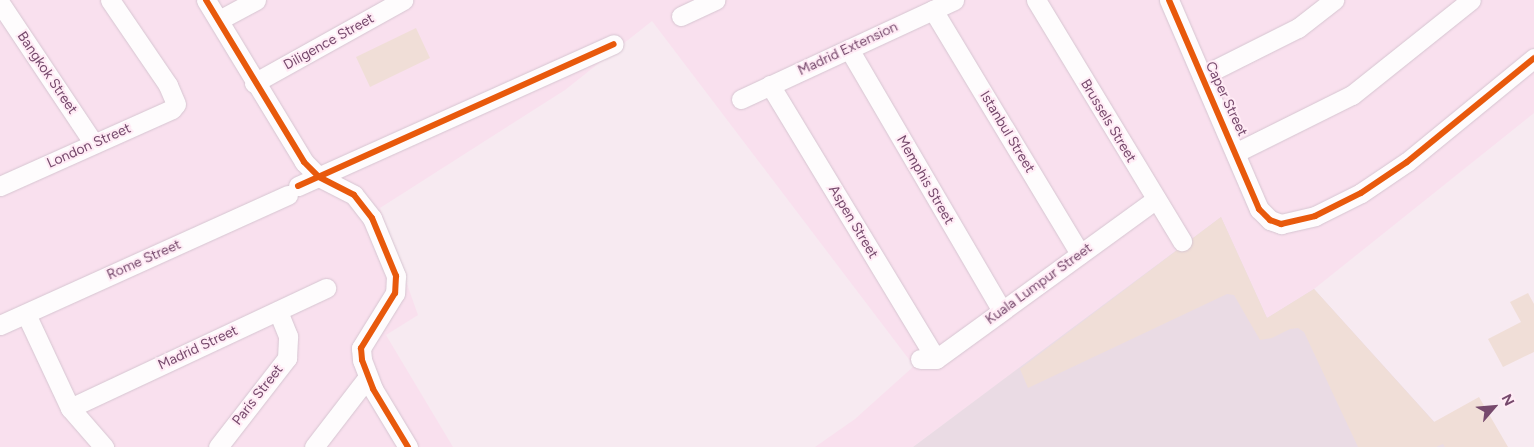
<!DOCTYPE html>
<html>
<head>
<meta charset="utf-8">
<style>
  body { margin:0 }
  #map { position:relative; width:1534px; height:447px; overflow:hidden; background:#f7eaf1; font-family:Figtree,sans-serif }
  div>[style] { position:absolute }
  .residential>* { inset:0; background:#f9e0ee }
  .industrial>* { inset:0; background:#eadbe4 }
  .green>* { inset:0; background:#f0ded7 }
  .roads { filter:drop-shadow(0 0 1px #d6c5d1) drop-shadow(0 0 1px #d6c5d1) }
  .minor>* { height:19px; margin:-9.5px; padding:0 9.5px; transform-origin:9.5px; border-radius:9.5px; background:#fefcfd }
  .cycleway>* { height:6px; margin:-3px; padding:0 3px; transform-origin:3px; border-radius:3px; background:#e8590c }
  span { translate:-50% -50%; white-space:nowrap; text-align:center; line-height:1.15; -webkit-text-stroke:4px #ffebf5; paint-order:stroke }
  .street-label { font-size:14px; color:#76496c }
  .north { position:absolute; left:1469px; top:382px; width:50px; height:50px; -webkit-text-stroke:4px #ffebf5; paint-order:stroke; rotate:63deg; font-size:14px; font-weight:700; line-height:20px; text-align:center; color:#76496c }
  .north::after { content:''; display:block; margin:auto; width:18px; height:22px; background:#76496c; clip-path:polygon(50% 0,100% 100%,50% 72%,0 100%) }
</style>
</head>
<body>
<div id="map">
  <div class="residential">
    <i style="clip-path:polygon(0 0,1534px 0,1534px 113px,1314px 289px,1267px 318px,1221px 218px,913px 447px,815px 447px,855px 419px,914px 366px,652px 21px,565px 90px,380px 208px,418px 315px,386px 335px,453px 447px,0 447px)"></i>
  </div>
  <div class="industrial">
    <i style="clip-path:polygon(1221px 217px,1267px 318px,1314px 289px,1457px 447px,913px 447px)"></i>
  </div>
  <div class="green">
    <i style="clip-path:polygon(416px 28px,430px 58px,370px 87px,356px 57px)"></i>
    <i style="clip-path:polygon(1221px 217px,1267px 318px,1314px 289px,1434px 422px,1479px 397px,1508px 447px,1445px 447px,1443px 444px,1436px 447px,1358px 447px,1304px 332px,1298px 328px,1290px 329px,1272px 338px,1260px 340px,1234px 295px,1227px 294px,1028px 388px,1020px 369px)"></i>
    <i style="clip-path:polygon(1528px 293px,1534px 304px,1534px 352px,1503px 367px,1488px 339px,1521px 322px,1510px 302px)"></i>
  </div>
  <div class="roads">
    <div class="minor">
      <i style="left:206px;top:0;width:189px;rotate:58.8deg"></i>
      <i style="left:304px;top:162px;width:21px;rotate:45deg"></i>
      <i style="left:319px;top:177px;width:39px;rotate:27deg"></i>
      <i style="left:354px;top:195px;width:29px;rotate:52deg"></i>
      <i style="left:372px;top:218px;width:63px;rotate:67.5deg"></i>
      <i style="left:396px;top:276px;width:17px;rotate:93deg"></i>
      <i style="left:395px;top:293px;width:65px;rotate:121.7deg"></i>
      <i style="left:361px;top:348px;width:12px;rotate:85deg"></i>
      <i style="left:362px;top:360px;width:31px;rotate:69deg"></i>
      <i style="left:373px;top:389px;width:68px;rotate:58.9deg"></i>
      <i style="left:1036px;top:0;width:282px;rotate:58.8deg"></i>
      <i style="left:1169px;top:0;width:228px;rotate:66.7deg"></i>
      <i style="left:1259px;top:209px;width:16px;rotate:45deg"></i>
      <i style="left:1270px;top:220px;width:12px;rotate:20deg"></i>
      <i style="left:1281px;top:224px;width:35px;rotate:-13deg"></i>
      <i style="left:1315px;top:216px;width:51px;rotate:-26.6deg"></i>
      <i style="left:1361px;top:193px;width:55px;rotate:-34deg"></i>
      <i style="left:1407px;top:162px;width:164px;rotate:-39.3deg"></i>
      <i style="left:0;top:3px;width:169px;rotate:56.3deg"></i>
      <i style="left:933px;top:10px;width:285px;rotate:58.9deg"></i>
      <i style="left:681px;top:16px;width:38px;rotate:-25deg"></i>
      <i style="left:219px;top:20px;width:42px;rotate:-28.4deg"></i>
      <i style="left:849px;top:49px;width:303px;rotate:59.7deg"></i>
      <i style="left:1202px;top:76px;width:107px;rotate:-26.6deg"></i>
      <i style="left:1298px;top:28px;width:46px;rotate:-37.9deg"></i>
      <i style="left:254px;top:83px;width:171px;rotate:-29.1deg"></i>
      <i style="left:770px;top:85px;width:320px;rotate:58.8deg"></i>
      <i style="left:741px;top:99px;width:235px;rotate:-24.9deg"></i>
      <i style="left:1237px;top:152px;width:128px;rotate:-26.4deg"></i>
      <i style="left:1352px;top:95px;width:152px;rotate:-38.6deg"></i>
      <i style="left:0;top:186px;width:188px;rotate:-24.1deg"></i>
      <i style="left:172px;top:109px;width:6px;rotate:-51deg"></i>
      <i style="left:176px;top:104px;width:21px;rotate:-113deg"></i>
      <i style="left:168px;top:85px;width:103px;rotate:-124.3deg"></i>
      <i style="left:298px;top:186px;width:346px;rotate:-24.2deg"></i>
      <i style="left:26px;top:314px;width:104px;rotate:64.9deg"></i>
      <i style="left:70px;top:408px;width:52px;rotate:48.9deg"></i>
      <i style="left:0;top:325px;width:316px;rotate:-24.3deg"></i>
      <i style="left:920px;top:359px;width:16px"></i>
      <i style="left:936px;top:359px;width:272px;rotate:-36deg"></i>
      <i style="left:70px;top:408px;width:283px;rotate:-25.1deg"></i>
      <i style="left:218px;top:447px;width:113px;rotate:-52.2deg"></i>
      <i style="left:287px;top:358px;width:22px;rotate:-87deg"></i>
      <i style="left:288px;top:336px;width:27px;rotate:-112deg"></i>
      <i style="left:314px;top:447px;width:88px;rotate:-52.4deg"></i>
    </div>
  </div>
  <div class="cycleway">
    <i style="left:206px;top:0;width:189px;rotate:58.8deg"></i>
    <i style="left:304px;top:162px;width:21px;rotate:45deg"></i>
    <i style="left:319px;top:177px;width:39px;rotate:27deg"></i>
    <i style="left:354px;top:195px;width:29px;rotate:52deg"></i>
    <i style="left:372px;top:218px;width:63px;rotate:67.5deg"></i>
    <i style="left:396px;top:276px;width:17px;rotate:93deg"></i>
    <i style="left:395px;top:293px;width:65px;rotate:121.7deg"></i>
    <i style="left:361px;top:348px;width:12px;rotate:85deg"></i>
    <i style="left:362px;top:360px;width:31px;rotate:69deg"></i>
    <i style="left:373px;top:389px;width:68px;rotate:58.9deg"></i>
    <i style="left:1169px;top:0;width:228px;rotate:66.7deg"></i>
    <i style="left:1259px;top:209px;width:16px;rotate:45deg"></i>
    <i style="left:1270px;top:220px;width:12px;rotate:20deg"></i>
    <i style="left:1281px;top:224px;width:35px;rotate:-13deg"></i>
    <i style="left:1315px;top:216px;width:51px;rotate:-26.6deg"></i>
    <i style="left:1361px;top:193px;width:55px;rotate:-34deg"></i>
    <i style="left:1407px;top:162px;width:164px;rotate:-39.3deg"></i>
    <i style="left:298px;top:186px;width:346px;rotate:-24.2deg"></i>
  </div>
  <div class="street-label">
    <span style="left:329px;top:42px;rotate:-29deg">Diligence Street</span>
    <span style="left:848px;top:49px;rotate:-25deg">Madrid Extension</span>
    <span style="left:47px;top:73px;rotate:56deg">Bangkok Street</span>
    <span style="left:1226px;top:99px;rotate:65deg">Caper Street</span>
    <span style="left:1108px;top:121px;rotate:59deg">Brussels Street</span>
    <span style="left:1007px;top:132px;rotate:59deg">Istanbul Street</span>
    <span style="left:89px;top:146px;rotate:-24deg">London Street</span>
    <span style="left:925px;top:180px;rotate:60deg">Memphis Street</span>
    <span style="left:853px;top:222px;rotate:59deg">Aspen Street</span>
    <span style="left:144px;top:260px;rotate:-24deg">Rome Street</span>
    <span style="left:1039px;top:284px;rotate:-36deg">Kuala Lumpur Street</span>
    <span style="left:198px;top:348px;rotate:-25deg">Madrid Street</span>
    <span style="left:258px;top:395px;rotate:-52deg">Paris Street</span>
  </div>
  <div class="north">N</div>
</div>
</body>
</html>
